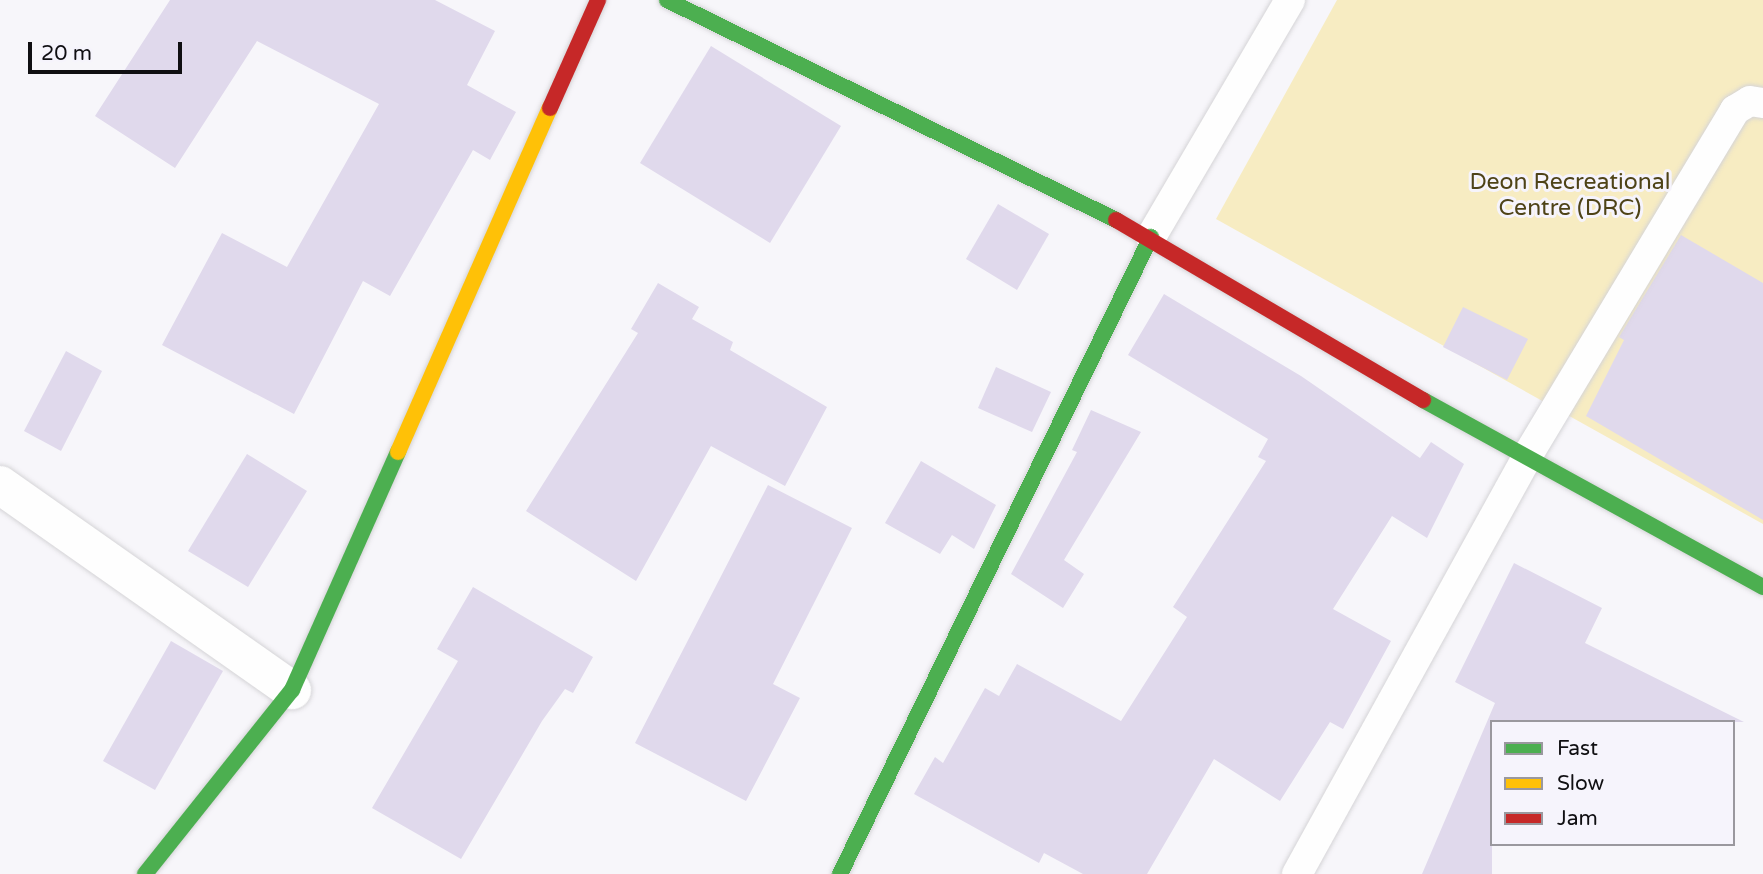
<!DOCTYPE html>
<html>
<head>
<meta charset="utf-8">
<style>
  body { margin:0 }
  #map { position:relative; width:1763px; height:874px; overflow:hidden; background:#f7f6fa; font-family:"Varela Round",sans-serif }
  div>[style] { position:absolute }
  .green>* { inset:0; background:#f7ecc2 }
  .building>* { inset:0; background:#e0d9ec }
  .roads { filter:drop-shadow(0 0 2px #d5d4d7) drop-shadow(0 0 2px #d5d4d7) }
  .lane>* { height:30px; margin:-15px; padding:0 15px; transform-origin:15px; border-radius:15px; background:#fefefe }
  .street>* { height:38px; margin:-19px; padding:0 19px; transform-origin:19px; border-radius:19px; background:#fefefe }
  .fast>* { height:16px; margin:-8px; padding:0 8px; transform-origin:8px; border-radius:8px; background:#4caf50 }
  .slow>* { height:16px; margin:-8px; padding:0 8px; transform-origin:8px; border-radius:8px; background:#ffc107 }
  .jam>* { height:16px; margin:-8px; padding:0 8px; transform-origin:8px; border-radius:8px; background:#c62828 }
  span { translate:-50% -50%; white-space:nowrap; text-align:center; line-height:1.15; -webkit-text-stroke:6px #f6f4fc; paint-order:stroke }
  .park-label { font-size:23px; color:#4e4317 }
  .legend { position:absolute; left:1490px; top:720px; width:245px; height:126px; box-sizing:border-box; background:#f6f4fc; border:2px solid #9a989e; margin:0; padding:9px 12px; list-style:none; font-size:21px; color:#100f12 }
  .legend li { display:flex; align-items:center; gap:14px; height:35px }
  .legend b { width:35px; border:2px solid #9a989e }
  .scale { position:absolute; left:28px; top:42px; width:154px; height:32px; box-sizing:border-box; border:4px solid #100f12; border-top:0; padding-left:9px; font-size:21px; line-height:24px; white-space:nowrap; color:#100f12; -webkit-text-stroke:5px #f6f4fc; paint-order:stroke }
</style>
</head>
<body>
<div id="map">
  <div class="green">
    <i style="clip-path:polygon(1337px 0,1763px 0,1763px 524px,1216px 219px)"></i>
  </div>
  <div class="building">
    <i style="clip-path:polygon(170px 0,435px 0,495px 31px,467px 85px,516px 112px,490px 160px,473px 150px,390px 296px,363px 281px,294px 414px,162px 345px,222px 233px,287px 267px,379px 104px,257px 41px,175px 168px,95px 116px)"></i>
    <i style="clip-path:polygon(711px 46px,841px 126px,770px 243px,640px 163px)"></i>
    <i style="clip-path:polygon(998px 204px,1049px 234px,1017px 290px,966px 259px)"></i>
    <i style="clip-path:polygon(1681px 235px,1763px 283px,1763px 520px,1586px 416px,1624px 340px,1619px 337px)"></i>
    <i style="clip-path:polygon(658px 283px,699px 307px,692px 319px,733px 342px,730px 350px,827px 407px,785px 486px,711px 446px,636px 581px,526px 511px,638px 333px,631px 329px)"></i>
    <i style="clip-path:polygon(1164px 294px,1301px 376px,1420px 458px,1431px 442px,1464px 464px,1427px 538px,1392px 516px,1333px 609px,1391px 641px,1343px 729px,1330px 722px,1280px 801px,1214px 759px,1147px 874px,1083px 874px,1044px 853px,1039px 863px,914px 794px,935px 757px,943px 763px,985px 688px,999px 696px,1017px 664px,1121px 721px,1187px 617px,1173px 607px,1266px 461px,1258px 457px,1268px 439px,1128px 355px)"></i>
    <i style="clip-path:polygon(1463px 307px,1528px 339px,1507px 380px,1443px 347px)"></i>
    <i style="clip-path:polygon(66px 351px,102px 371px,61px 451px,24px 431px)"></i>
    <i style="clip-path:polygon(996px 367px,1051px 392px,1032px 432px,978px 408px)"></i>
    <i style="clip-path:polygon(1091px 410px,1141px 432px,1064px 560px,1084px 574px,1063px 608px,1011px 574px,1077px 452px,1072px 450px)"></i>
    <i style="clip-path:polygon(247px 454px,307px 491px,248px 587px,188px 551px)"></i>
    <i style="clip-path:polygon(921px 461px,996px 505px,974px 549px,952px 535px,940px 554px,885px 523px)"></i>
    <i style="clip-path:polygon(768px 485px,852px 528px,773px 684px,800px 698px,746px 801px,635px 743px)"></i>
    <i style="clip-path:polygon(1514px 563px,1602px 608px,1585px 643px,1744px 722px,1492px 722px,1492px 874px,1422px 874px,1495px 703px,1455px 682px)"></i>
    <i style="clip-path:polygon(473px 587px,593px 657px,573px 693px,565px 689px,542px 721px,461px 859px,372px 808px,458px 661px,437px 649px)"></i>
    <i style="clip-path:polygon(171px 641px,223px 671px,155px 790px,103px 761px)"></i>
  </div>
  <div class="roads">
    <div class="lane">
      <i style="left:1151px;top:237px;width:275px;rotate:-59.6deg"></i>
      <i style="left:1297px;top:874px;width:481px;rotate:-61.1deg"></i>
      <i style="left:1529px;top:453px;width:400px;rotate:-59deg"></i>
      <i style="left:1735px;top:110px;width:17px;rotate:-31deg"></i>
      <i style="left:1750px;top:101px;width:13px;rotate:9deg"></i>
    </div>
    <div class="street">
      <i style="left:0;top:485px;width:357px;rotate:35.1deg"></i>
    </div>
    <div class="fast">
      <i style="left:667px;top:0;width:500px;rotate:26.1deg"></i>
      <i style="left:1423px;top:400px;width:388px;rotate:28.8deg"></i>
      <i style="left:145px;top:874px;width:236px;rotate:-51.4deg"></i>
      <i style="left:292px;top:690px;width:261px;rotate:-66deg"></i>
      <i style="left:840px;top:874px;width:709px;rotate:-63.98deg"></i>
    </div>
    <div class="slow">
      <i style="left:398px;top:452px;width:376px;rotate:-66.2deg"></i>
    </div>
    <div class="jam">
      <i style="left:550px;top:108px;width:118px;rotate:-66deg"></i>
      <i style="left:1116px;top:220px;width:356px;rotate:30.4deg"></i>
    </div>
  </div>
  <div class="park-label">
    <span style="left:1570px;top:195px">Deon Recreational<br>Centre (DRC)</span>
  </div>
  <ul class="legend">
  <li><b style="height:9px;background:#4caf50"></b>Fast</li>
  <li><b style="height:9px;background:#ffc107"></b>Slow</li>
  <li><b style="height:9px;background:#c62828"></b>Jam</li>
  </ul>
  <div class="scale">20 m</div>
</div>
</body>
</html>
